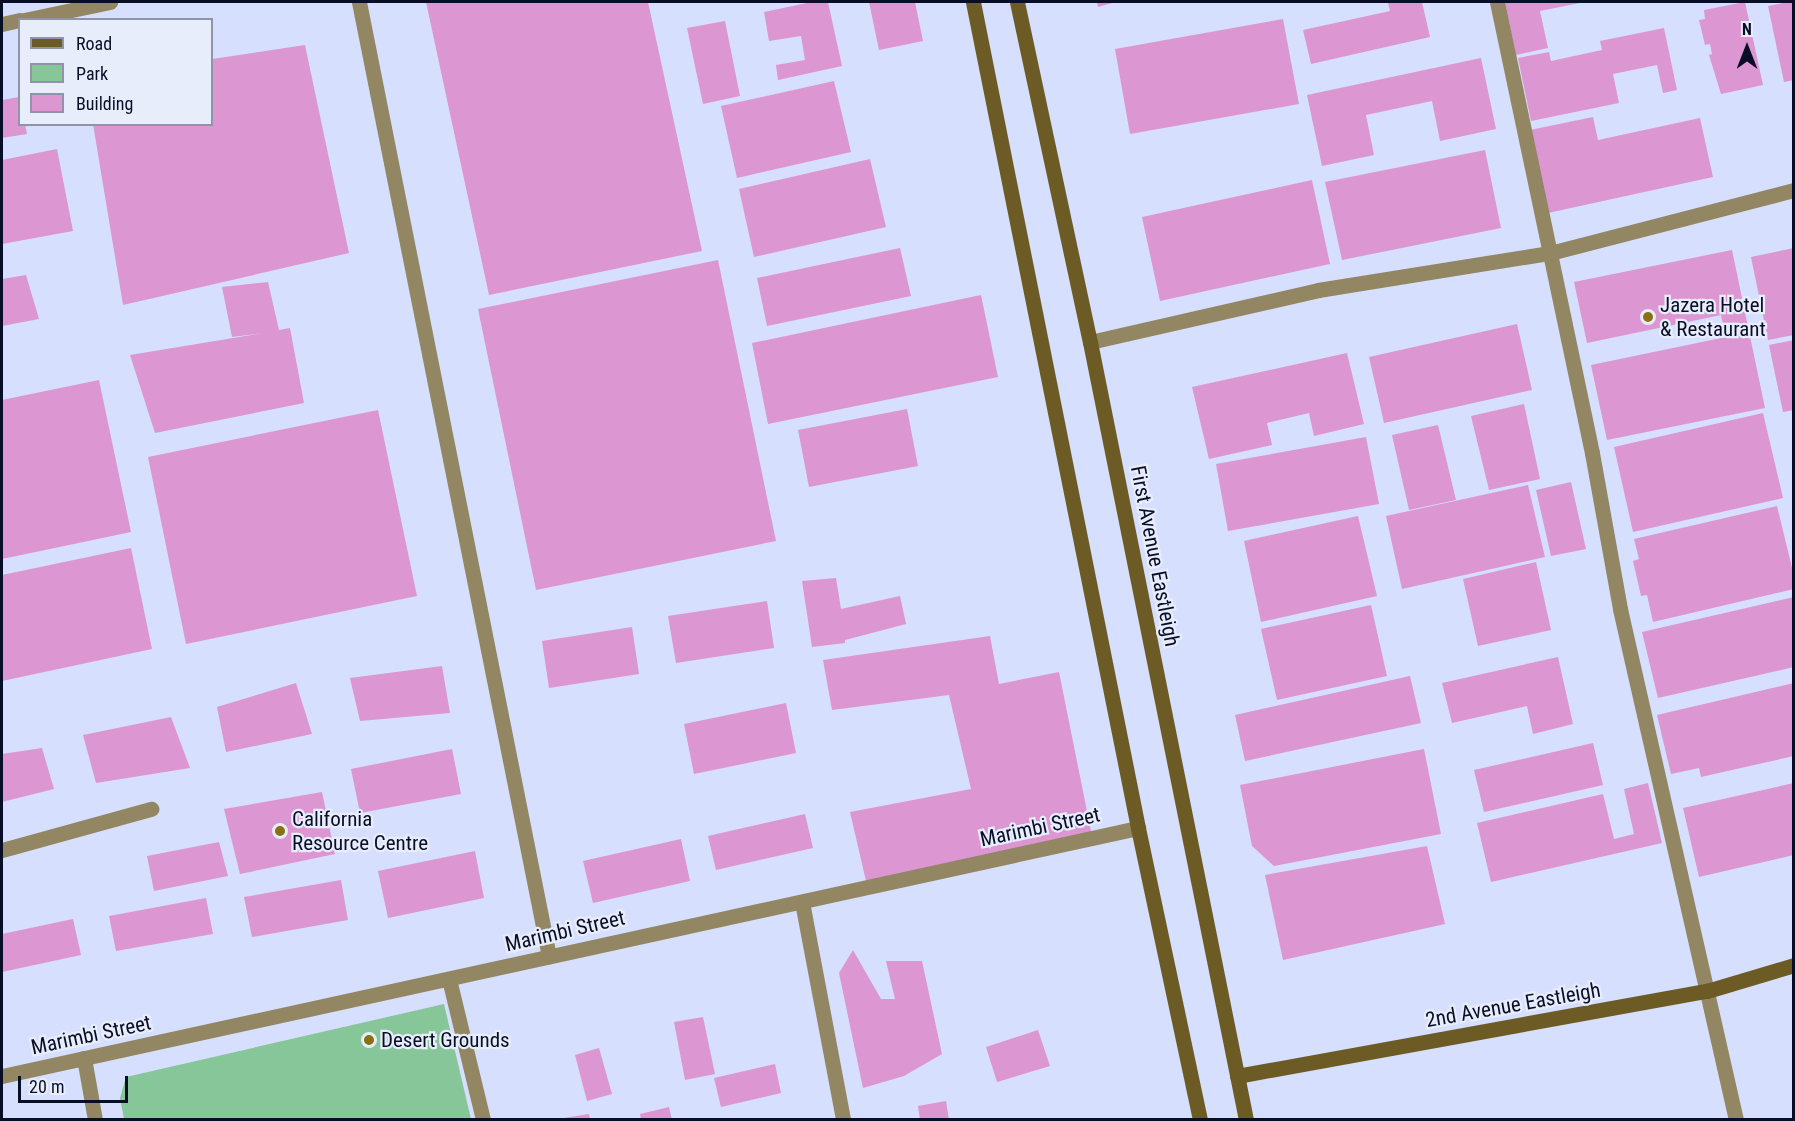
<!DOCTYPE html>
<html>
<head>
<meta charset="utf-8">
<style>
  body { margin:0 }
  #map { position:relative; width:1795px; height:1121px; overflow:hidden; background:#d6dffd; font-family:"Roboto Condensed",sans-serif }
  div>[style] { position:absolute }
  .green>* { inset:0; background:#87c698 }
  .building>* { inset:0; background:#dc96d2 }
  .lane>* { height:15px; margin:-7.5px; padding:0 7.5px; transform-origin:7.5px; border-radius:7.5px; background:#928663 }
  .street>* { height:15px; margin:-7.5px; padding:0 7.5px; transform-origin:7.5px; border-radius:7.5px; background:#928663 }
  .secondary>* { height:15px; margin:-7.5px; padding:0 7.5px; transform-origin:7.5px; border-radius:7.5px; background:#6c5b24 }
  .dots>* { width:16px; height:16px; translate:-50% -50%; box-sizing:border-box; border:3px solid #e8edfc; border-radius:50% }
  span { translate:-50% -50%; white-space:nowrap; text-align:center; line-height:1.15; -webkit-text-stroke:4.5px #e8edfc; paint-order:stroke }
  .poi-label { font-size:21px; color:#090e27 }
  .left { translate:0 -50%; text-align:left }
  .street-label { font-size:21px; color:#090e27 }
  .frame { position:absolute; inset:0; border:3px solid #090e27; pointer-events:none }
  .legend { position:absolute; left:18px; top:18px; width:195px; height:108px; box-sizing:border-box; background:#e8edfc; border:2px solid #8f94a7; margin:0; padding:8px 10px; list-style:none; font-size:18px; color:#090e27 }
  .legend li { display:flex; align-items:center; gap:12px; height:30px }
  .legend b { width:30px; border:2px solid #8f94a7 }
  .north { position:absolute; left:1717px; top:18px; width:60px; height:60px; -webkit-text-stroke:4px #e8edfc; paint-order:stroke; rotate:0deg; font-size:16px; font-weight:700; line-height:24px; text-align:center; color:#090e27 }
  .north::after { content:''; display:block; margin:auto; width:21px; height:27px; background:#090e27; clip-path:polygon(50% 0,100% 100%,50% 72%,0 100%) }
  .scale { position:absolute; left:18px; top:1076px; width:110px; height:27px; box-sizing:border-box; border:3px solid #090e27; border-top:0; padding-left:8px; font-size:18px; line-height:21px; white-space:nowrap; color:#090e27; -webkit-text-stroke:4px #e8edfc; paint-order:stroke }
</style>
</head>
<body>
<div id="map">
  <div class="green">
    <i style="clip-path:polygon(444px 1004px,471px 1119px,124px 1119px,120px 1098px,126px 1077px)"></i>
  </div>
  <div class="building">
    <i style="clip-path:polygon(426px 2px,648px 2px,702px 251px,489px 295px)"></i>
    <i style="clip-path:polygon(812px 2px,828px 2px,842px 66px,778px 80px,776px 65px,805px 60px,801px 36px,769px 41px,764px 12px)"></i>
    <i style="clip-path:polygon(869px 2px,915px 2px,923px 41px,879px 50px)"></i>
    <i style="clip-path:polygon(1097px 2px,1116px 2px,1098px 7px)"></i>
    <i style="clip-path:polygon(1388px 2px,1422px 2px,1430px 37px,1311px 64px,1303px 30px,1390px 11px)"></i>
    <i style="clip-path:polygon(1505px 2px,1580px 2px,1580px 3px,1540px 11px,1548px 48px,1516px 55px)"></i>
    <i style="clip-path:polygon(1745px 2px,1763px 85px,1721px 94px,1709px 55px,1712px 54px,1710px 44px,1705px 45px,1699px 20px,1705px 19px,1704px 10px)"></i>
    <i style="clip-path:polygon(1789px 2px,1794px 2px,1794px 80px,1784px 82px,1768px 6px)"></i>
    <i style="clip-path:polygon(1283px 19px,1299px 104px,1130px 134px,1115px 49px)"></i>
    <i style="clip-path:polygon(725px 21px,740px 96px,703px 104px,687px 28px)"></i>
    <i style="clip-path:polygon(1664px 28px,1677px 90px,1663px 93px,1657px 65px,1613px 74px,1619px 103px,1531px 121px,1518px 58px,1549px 52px,1551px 61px,1602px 50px,1600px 41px)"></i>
    <i style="clip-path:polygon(305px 45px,349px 253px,123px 305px,93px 124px,212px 124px,212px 59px)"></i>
    <i style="clip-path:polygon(1481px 58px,1496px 129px,1440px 141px,1432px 101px,1366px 115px,1374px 155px,1322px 166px,1307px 95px)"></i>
    <i style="clip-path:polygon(834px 81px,851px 152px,737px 178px,721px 106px)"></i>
    <i style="clip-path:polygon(19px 97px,20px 124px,25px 124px,27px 134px,2px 138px,2px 100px)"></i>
    <i style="clip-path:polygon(1593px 117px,1598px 140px,1700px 118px,1713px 177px,1548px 213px,1530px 130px)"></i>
    <i style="clip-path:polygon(57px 149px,73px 231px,2px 244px,2px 160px)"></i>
    <i style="clip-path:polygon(1485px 150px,1501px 228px,1342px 260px,1325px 182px)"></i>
    <i style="clip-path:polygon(870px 159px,886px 227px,754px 257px,739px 189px)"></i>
    <i style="clip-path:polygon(1312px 180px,1330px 264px,1160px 301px,1142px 217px)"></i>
    <i style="clip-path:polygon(900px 248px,911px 296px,767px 326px,757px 278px)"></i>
    <i style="clip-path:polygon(1794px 248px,1794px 335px,1768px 340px,1751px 257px)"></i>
    <i style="clip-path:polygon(1732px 250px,1765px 408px,1607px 440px,1591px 365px,1726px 337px,1721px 315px,1587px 343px,1574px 282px)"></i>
    <i style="clip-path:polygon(718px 260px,776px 541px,536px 590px,478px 309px)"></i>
    <i style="clip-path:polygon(26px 275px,39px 319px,2px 326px,2px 279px)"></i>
    <i style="clip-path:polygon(268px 282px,279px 330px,290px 328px,304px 403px,155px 433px,130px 355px,263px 333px,232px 337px,222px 287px)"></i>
    <i style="clip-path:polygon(981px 295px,998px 377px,768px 424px,752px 343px)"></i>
    <i style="clip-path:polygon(1517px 324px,1532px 390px,1384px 423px,1369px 357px)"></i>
    <i style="clip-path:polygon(1794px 340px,1794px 410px,1783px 412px,1769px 345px)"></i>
    <i style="clip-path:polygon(1347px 353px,1364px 424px,1314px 436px,1309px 413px,1267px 423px,1272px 445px,1209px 459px,1192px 387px)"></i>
    <i style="clip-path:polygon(99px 380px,131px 532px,2px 559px,2px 400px)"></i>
    <i style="clip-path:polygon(1524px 404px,1540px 479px,1489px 490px,1471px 416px)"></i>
    <i style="clip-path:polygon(907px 409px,918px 466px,809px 487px,798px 430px)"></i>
    <i style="clip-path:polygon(378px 410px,417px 596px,186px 644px,148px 457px)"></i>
    <i style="clip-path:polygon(1763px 413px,1783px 498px,1633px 532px,1614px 447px)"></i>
    <i style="clip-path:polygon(1438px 425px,1456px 500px,1409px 510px,1392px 435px)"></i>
    <i style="clip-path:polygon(1366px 437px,1379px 504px,1228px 531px,1216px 464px)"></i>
    <i style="clip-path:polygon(1571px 482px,1586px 549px,1551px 556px,1536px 490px)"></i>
    <i style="clip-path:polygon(1528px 485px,1545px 557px,1402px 589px,1386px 516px)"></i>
    <i style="clip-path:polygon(1777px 506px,1794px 576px,1794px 589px,1653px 622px,1647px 595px,1641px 596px,1633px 561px,1639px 559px,1634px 539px)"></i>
    <i style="clip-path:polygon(1358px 516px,1377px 596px,1261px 622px,1244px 541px)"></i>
    <i style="clip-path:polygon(131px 548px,152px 649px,2px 681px,2px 575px)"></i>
    <i style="clip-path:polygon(1536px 562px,1551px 630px,1478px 646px,1463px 579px)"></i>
    <i style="clip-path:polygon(836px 578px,841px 609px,900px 596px,906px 624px,845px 640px,845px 643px,812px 647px,802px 581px)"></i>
    <i style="clip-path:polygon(1794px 597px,1794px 667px,1658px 698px,1642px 632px)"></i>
    <i style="clip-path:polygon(767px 601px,774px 648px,676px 663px,668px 616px)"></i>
    <i style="clip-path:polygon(1371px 605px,1387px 676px,1277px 700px,1261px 629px)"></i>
    <i style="clip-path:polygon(632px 627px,639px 674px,549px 688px,542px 641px)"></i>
    <i style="clip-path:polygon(990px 636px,999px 684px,1059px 672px,1092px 836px,866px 881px,850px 812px,971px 789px,949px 695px,832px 710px,823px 660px)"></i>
    <i style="clip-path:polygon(1558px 657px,1573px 724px,1533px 734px,1527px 706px,1452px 723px,1442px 683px)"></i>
    <i style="clip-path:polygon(442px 666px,450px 713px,360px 721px,350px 678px)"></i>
    <i style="clip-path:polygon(1410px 676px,1421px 723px,1245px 761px,1235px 715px)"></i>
    <i style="clip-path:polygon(296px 683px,312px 734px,226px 752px,217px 707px)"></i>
    <i style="clip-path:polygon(1794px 683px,1794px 756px,1701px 777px,1699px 768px,1671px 774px,1657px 715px)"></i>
    <i style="clip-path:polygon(786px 703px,796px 753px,694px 774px,684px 724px)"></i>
    <i style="clip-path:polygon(171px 717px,190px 768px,96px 783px,83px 735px)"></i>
    <i style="clip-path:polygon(1593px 743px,1603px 785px,1484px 812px,1474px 770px)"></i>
    <i style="clip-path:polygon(42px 748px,54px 789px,2px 802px,2px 754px)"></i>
    <i style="clip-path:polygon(452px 749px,461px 794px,360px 813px,351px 769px)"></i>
    <i style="clip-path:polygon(1424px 749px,1441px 834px,1274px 866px,1252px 846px,1240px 785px)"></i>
    <i style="clip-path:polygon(1648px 783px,1662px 843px,1491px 882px,1477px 823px,1603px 794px,1614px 839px,1634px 834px,1624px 789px)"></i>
    <i style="clip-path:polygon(1794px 783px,1794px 855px,1699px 877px,1683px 808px)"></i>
    <i style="clip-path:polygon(322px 792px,335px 854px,240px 874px,224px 809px)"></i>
    <i style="clip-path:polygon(805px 814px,813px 848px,716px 870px,708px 836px)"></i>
    <i style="clip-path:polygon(681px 839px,690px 881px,593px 903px,583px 861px)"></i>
    <i style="clip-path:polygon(219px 842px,228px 876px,154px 891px,147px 856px)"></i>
    <i style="clip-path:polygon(1427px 846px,1445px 924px,1283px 960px,1265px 875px)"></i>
    <i style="clip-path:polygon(475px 851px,484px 898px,388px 918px,378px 871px)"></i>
    <i style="clip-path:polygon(341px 880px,348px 920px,252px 937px,244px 897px)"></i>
    <i style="clip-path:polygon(206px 898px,213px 934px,116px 951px,109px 916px)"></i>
    <i style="clip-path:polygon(73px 919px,81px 955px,2px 972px,2px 934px)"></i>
    <i style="clip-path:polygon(853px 950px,881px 999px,895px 999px,886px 961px,922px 961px,942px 1054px,904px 1076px,863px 1088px,839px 973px)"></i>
    <i style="clip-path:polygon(703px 1017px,715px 1074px,685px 1080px,674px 1022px)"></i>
    <i style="clip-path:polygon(1038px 1030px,1050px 1066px,997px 1082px,986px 1047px)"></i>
    <i style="clip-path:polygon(599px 1048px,612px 1094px,587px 1101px,575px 1055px)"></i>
    <i style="clip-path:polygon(775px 1064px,781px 1093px,721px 1107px,714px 1078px)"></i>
    <i style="clip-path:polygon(946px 1101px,949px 1120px,920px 1120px,918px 1106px)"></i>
    <i style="clip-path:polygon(669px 1107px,672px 1120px,641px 1120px,640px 1114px)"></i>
    <i style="clip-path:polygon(589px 1114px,590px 1120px,564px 1120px,564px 1118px)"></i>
  </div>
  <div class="lane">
    <i style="left:359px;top:2px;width:973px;rotate:78.74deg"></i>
    <i style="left:1497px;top:2px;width:461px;rotate:78.1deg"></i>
    <i style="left:1592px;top:453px;width:158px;rotate:79.8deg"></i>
    <i style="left:1620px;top:609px;width:524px;rotate:77.21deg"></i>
    <i style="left:1090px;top:342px;width:234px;rotate:-12.8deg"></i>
    <i style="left:1318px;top:290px;width:235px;rotate:-9.1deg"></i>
    <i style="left:1550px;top:253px;width:252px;rotate:-14.5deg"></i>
    <i style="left:2px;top:850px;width:155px;rotate:-15.4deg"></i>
    <i style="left:802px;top:902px;width:222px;rotate:79.3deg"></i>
    <i style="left:449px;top:979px;width:145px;rotate:76.4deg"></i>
    <i style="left:84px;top:1058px;width:63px;rotate:79.9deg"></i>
  </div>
  <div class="street">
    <i style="left:24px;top:20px;width:88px;rotate:-11.8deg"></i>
    <i style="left:2px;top:24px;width:18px;rotate:-13deg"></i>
    <i style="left:2px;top:1076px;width:1163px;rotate:-12.32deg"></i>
  </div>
  <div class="secondary">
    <i style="left:973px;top:2px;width:842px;rotate:78.7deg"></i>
    <i style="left:1138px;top:828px;width:299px;rotate:78deg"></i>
    <i style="left:1017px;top:2px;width:348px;rotate:77.9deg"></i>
    <i style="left:1090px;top:342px;width:793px;rotate:78.66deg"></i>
    <i style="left:1237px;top:1076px;width:478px;rotate:-10.3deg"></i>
    <i style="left:1707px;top:991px;width:91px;rotate:-16.6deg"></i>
  </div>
  <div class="dots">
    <i style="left:1648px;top:317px;background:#8a7012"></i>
    <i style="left:280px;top:831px;background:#8a7012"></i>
    <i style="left:369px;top:1040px;background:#8a7012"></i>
  </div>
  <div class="poi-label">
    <span class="left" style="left:1660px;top:317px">Jazera Hotel<br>&amp; Restaurant</span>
    <span class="left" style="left:292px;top:831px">California<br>Resource Centre</span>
    <span class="left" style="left:381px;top:1040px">Desert Grounds</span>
  </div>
  <div class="street-label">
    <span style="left:1155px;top:556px;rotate:79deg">First Avenue Eastleigh</span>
    <span style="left:1040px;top:827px;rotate:-12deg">Marimbi Street</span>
    <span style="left:565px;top:931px;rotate:-13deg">Marimbi Street</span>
    <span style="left:1513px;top:1005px;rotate:-10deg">2nd Avenue Eastleigh</span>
    <span style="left:91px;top:1035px;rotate:-12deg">Marimbi Street</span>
  </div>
  <div class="frame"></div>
  <ul class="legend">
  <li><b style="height:8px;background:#6c5b24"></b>Road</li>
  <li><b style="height:16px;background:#87c698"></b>Park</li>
  <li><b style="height:16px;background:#dc96d2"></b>Building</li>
  </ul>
  <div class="north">N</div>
  <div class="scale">20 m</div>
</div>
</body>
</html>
